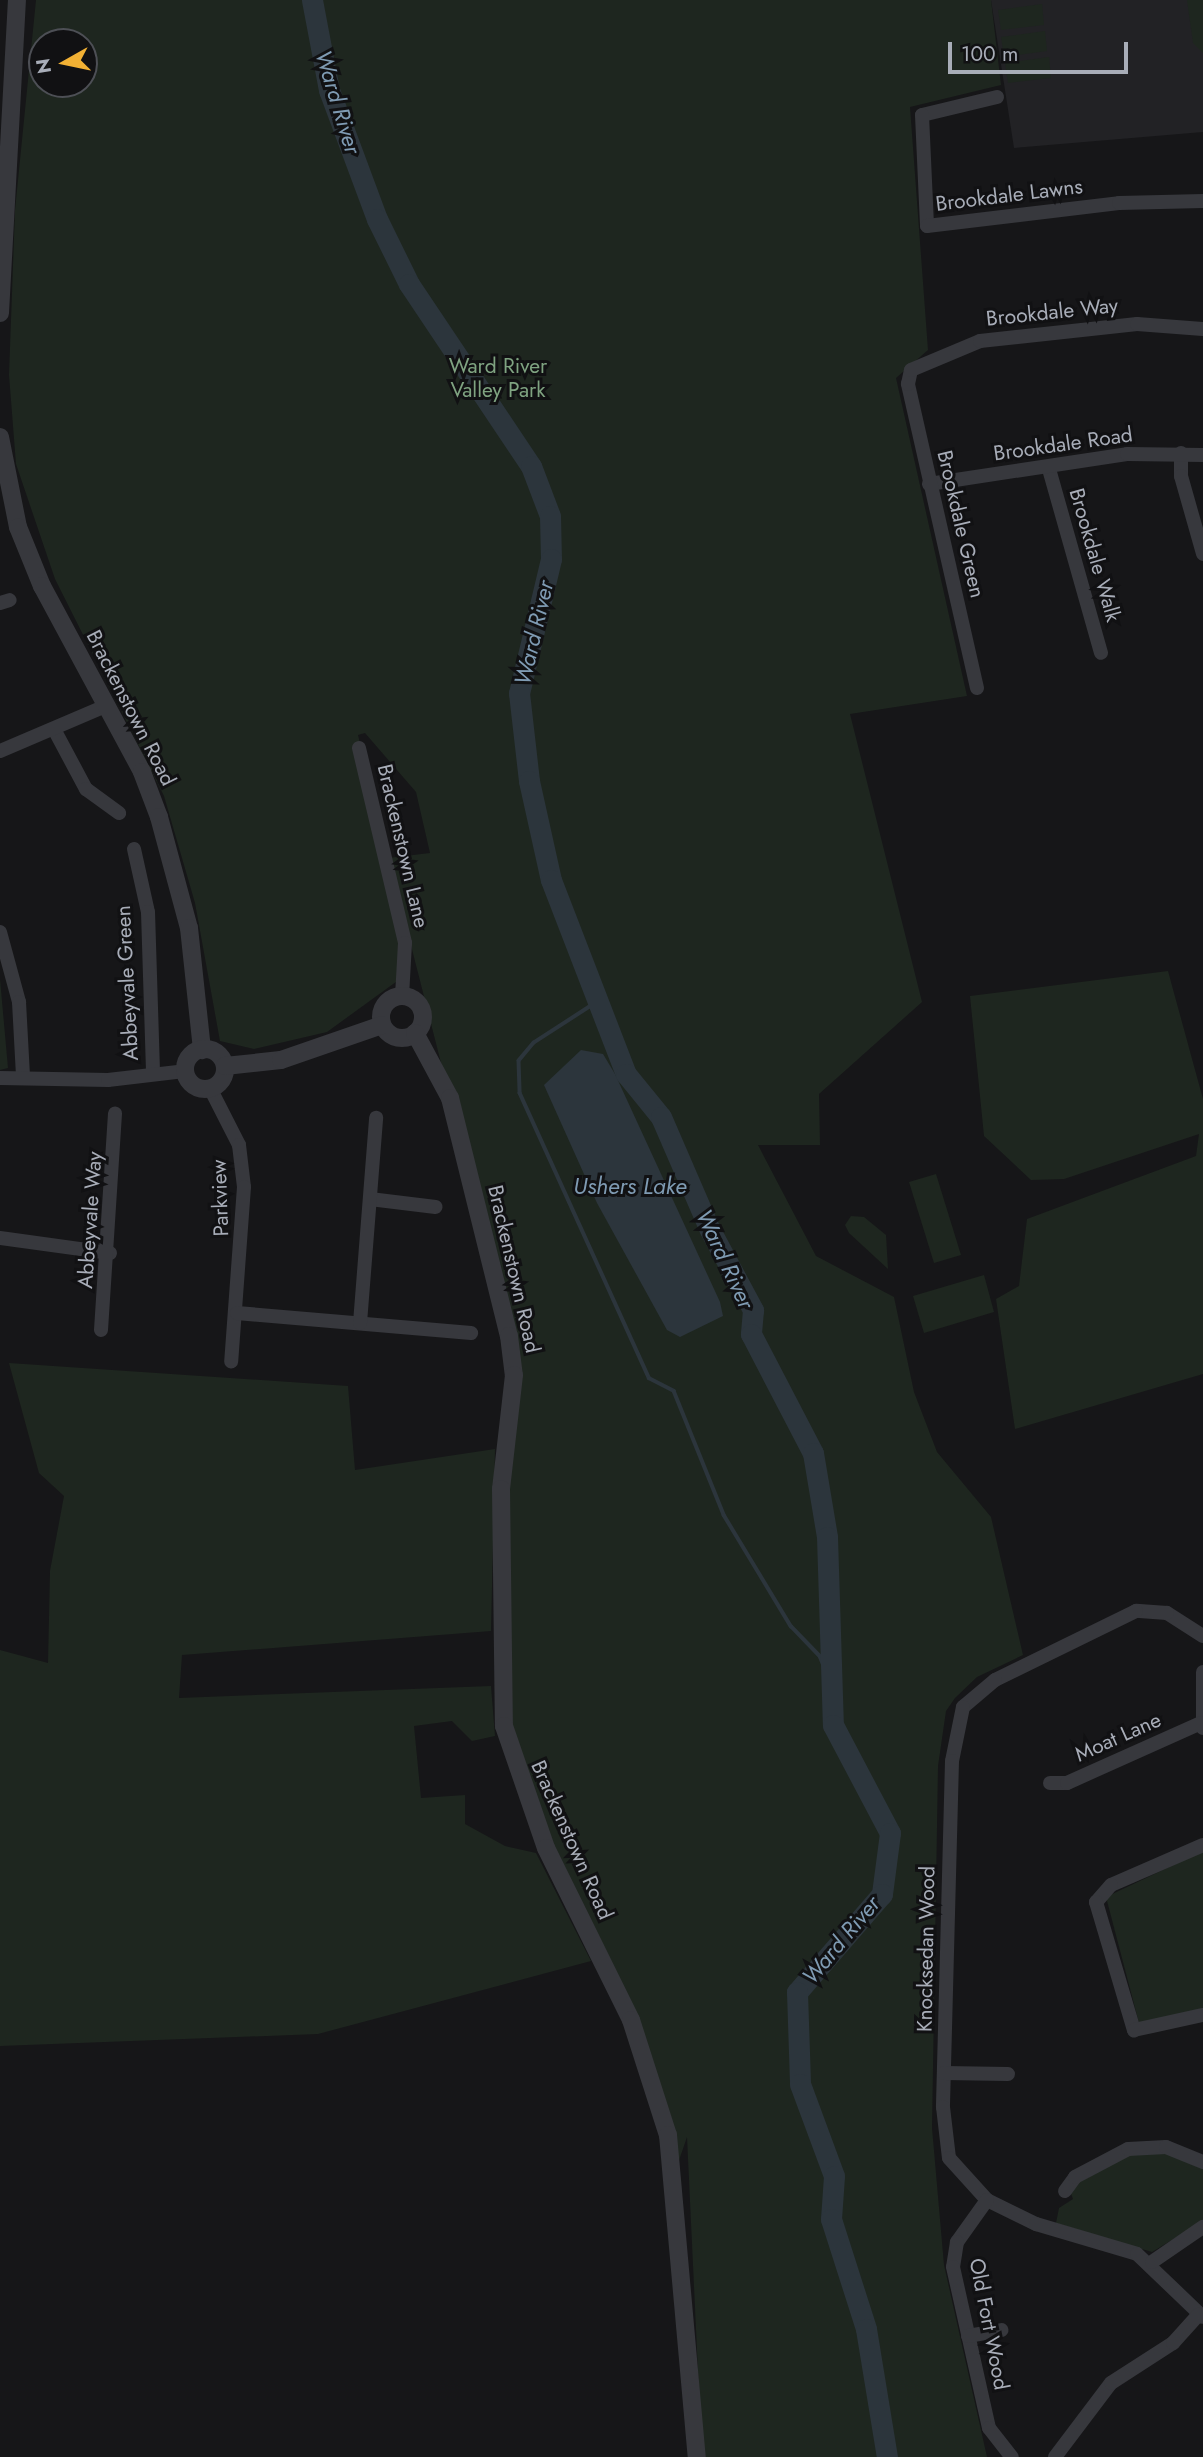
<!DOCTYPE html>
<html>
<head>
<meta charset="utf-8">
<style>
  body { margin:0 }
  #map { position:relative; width:1203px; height:2457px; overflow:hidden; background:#161618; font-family:Jost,sans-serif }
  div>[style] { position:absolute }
  .built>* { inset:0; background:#222225 }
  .green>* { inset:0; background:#1e261f }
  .water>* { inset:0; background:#2c353c }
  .stream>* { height:3.5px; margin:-1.75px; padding:0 1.75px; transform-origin:1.75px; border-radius:1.75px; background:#2c353c }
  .river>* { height:21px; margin:-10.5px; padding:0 10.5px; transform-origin:10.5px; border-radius:10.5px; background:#2c353c }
  .minor>* { height:14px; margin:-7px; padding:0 7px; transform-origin:7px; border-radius:7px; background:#37383d }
  .tertiary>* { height:18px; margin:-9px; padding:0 9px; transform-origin:9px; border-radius:9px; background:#37383d }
  .tertiary>.ring { margin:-9px; padding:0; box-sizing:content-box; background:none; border:18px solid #37383d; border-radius:50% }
  span { translate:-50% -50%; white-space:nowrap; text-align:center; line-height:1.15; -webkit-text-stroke:6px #111113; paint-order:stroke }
  .street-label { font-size:21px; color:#a8adb8 }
  .park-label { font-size:21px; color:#7fa381 }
  .water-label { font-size:23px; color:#7f9bb3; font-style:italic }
  .north { position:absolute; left:28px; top:28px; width:70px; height:70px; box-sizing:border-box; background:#111113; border:2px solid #4d4f55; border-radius:50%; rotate:261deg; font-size:19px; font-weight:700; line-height:28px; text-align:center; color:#a8adb8 }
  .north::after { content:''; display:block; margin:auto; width:24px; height:32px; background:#f2b134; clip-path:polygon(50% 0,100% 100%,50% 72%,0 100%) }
  .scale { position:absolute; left:948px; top:42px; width:180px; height:32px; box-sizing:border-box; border:4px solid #a8adb8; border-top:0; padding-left:9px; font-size:21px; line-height:24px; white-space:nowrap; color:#a8adb8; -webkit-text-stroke:5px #111113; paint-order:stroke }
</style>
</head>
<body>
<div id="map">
  <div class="built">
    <i style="clip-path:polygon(991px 0,1203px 0,1203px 132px,1014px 148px)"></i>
  </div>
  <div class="green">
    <i style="clip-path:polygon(evenodd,36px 0,991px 0,1001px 85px,910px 107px,928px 350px,896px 378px,967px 696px,850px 714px,922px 1002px,819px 1094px,820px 1145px,758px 1145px,816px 1256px,894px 1297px,914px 1392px,937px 1452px,991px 1517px,1023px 1655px,977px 1677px,955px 1698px,946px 1711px,938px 1766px,932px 2128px,944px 2265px,987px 2457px,702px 2457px,687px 2137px,675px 2172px,634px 2027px,546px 1848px,501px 1687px,514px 1375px,496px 1278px,393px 875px,406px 943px,400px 979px,327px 1032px,254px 1049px,220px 1041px,195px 903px,164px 796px,55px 579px,16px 464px,9px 375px,15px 210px,36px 0,42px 42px,84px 42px,84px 84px,42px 84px,42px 42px,36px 0,365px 733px,416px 792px,430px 853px,388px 858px,358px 735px,365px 733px)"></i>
    <i style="clip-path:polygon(1187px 0,1203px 0,1203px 53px,1193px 43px)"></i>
    <i style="clip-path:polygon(1042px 4px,1044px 25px,1001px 30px,998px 10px)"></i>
    <i style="clip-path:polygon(1045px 31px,1047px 51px,1004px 57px,1001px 37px)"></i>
    <i style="clip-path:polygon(1049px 57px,1051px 78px,1008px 83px,1005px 63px)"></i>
    <i style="clip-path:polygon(1168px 971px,1203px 1099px,1203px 1374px,1015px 1429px,996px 1299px,1019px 1286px,1027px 1219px,1196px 1156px,1199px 1134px,1064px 1179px,1031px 1180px,984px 1136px,970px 996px)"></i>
    <i style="clip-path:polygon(0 979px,8px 1068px,0 1070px)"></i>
    <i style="clip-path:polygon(936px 1174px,961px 1255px,934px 1263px,909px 1182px)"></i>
    <i style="clip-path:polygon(851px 1216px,864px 1217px,886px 1235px,888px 1269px,849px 1233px,845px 1225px)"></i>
    <i style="clip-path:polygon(984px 1275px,994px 1312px,924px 1333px,913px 1296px)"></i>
    <i style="clip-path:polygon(9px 1363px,348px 1386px,355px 1470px,495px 1449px,491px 1631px,182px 1655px,179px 1698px,491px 1686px,495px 1736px,472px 1741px,452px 1721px,414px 1726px,421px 1798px,465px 1795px,465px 1824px,505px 1846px,536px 1853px,591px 1961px,318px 2034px,0 2046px,0 1650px,48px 1663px,50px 1571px,64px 1496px,39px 1473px)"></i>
    <i style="clip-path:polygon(1203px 1851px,1203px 2009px,1139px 2023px,1106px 1897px)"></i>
    <i style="clip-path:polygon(1165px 2153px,1203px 2169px,1203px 2221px,1152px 2252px,1056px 2223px,1059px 2208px,1073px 2199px,1069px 2188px,1131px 2154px)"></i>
  </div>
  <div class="water">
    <i style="clip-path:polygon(581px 1050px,603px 1054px,615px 1074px,720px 1302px,723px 1316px,680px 1337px,667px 1330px,597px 1203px,544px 1085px)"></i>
  </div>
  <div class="stream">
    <i style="left:599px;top:1001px;width:77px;rotate:147.1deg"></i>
    <i style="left:534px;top:1043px;width:23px;rotate:130deg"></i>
    <i style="left:519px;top:1061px;width:32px;rotate:88deg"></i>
    <i style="left:520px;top:1093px;width:313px;rotate:65.6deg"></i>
    <i style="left:649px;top:1378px;width:28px;rotate:27deg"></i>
    <i style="left:674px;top:1391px;width:134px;rotate:68deg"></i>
    <i style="left:724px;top:1515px;width:130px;rotate:58.9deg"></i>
    <i style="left:791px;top:1626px;width:42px;rotate:46deg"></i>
    <i style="left:820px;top:1656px;width:35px;rotate:68deg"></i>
  </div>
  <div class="river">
    <i style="left:312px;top:0;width:92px;rotate:79.3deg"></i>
    <i style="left:329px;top:90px;width:138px;rotate:69.6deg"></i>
    <i style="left:377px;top:219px;width:72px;rotate:63.8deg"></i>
    <i style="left:409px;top:284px;width:219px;rotate:56.2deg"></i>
    <i style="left:531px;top:466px;width:53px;rotate:69.2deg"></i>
    <i style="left:550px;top:516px;width:43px;rotate:88.7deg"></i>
    <i style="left:551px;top:559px;width:138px;rotate:103.4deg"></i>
    <i style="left:519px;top:693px;width:89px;rotate:83.5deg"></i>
    <i style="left:529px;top:781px;width:101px;rotate:77.5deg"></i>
    <i style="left:551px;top:880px;width:208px;rotate:68.9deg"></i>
    <i style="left:626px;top:1074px;width:55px;rotate:50.9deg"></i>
    <i style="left:661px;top:1117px;width:123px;rotate:66.6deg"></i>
    <i style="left:710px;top:1230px;width:91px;rotate:61.7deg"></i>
    <i style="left:753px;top:1310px;width:24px;rotate:95deg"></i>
    <i style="left:751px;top:1334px;width:134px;rotate:62.5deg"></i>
    <i style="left:813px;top:1453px;width:85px;rotate:80.5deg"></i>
    <i style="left:827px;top:1537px;width:188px;rotate:88.2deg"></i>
    <i style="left:833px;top:1725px;width:122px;rotate:62.2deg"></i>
    <i style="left:890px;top:1833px;width:62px;rotate:97.5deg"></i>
    <i style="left:882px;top:1894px;width:130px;rotate:130.9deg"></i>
    <i style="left:797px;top:1992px;width:92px;rotate:88.1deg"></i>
    <i style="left:800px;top:2084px;width:98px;rotate:69.7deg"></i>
    <i style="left:834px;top:2176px;width:43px;rotate:94deg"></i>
    <i style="left:831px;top:2219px;width:115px;rotate:72.3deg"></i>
    <i style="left:866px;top:2329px;width:130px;rotate:80.7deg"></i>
  </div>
  <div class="minor">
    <i style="left:997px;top:97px;width:77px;rotate:166.5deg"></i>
    <i style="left:922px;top:115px;width:111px;rotate:87.4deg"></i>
    <i style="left:927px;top:226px;width:193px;rotate:-6.8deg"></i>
    <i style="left:1119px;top:203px;width:84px;rotate:-1.4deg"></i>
    <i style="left:1181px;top:453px;width:23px;rotate:90deg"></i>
    <i style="left:1181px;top:476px;width:81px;rotate:74.2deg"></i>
    <i style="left:1049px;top:469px;width:191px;rotate:74.2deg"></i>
    <i style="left:929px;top:484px;width:200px;rotate:-8.6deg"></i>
    <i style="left:1127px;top:454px;width:76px;rotate:0.8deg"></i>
    <i style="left:0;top:603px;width:10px;rotate:-17deg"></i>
    <i style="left:977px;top:688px;width:312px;rotate:-102.8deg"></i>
    <i style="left:908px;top:384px;width:14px;rotate:-78deg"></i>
    <i style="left:911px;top:370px;width:75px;rotate:-22.8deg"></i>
    <i style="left:980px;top:341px;width:158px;rotate:-6.2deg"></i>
    <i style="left:1137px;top:324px;width:66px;rotate:4.3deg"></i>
    <i style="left:55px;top:731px;width:66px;rotate:61.9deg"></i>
    <i style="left:86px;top:789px;width:41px;rotate:36deg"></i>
    <i style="left:359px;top:748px;width:200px;rotate:76.7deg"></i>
    <i style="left:405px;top:943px;width:53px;rotate:93.2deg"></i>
    <i style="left:0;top:751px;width:117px;rotate:-23.1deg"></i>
    <i style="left:134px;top:849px;width:65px;rotate:77.5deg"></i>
    <i style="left:148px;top:912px;width:162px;rotate:88.2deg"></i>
    <i style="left:0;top:932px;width:73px;rotate:74.8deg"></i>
    <i style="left:19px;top:1002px;width:73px;rotate:86.9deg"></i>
    <i style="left:0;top:1078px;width:108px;rotate:1.1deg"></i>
    <i style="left:108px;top:1080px;width:79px;rotate:-6.6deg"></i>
    <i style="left:210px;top:1088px;width:64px;rotate:63deg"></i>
    <i style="left:239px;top:1145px;width:42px;rotate:83.2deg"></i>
    <i style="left:244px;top:1187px;width:175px;rotate:94.2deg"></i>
    <i style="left:370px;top:1199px;width:66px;rotate:6.9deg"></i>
    <i style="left:0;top:1238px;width:111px;rotate:7.8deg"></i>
    <i style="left:237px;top:1313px;width:235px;rotate:4.9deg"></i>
    <i style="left:360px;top:1323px;width:206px;rotate:-85.5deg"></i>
    <i style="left:101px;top:1330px;width:217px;rotate:-86.3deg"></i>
    <i style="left:1203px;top:1636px;width:43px;rotate:-147.4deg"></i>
    <i style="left:1167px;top:1613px;width:31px;rotate:-176deg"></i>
    <i style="left:1136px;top:1611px;width:157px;rotate:153.9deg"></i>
    <i style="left:995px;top:1680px;width:42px;rotate:139.8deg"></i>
    <i style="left:963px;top:1707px;width:55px;rotate:101.5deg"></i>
    <i style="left:952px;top:1761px;width:346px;rotate:91.5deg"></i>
    <i style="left:943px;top:2107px;width:51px;rotate:83.3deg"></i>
    <i style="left:949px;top:2158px;width:57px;rotate:47.9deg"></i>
    <i style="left:987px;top:2200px;width:55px;rotate:26.1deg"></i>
    <i style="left:1036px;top:2224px;width:105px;rotate:16.5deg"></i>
    <i style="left:1137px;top:2254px;width:91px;rotate:43.7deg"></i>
    <i style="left:1203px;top:1672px;width:56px;rotate:90deg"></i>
    <i style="left:1050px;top:1783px;width:17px"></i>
    <i style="left:1067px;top:1783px;width:147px;rotate:-24.1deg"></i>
    <i style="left:1203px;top:1845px;width:100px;rotate:156.5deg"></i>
    <i style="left:1111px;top:1885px;width:23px;rotate:131deg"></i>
    <i style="left:1096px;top:1902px;width:134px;rotate:73.5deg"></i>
    <i style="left:1134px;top:2030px;width:71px;rotate:-12.3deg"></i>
    <i style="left:944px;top:2073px;width:64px;rotate:0.9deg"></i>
    <i style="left:1065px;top:2191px;width:17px;rotate:-54deg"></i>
    <i style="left:1075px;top:2177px;width:60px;rotate:-27.8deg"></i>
    <i style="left:1128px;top:2149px;width:38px;rotate:-3deg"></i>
    <i style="left:1166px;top:2147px;width:40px;rotate:22deg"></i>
    <i style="left:987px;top:2200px;width:52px;rotate:125.5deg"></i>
    <i style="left:957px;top:2242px;width:25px;rotate:99deg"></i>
    <i style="left:953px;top:2267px;width:165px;rotate:77.4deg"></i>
    <i style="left:989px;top:2428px;width:37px;rotate:52deg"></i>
    <i style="left:1152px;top:2262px;width:62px;rotate:-34.5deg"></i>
    <i style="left:968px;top:2336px;width:34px;rotate:-10deg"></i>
    <i style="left:1055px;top:2457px;width:93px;rotate:-52.9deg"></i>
    <i style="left:1111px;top:2383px;width:74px;rotate:-32.8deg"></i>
    <i style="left:1173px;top:2343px;width:38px;rotate:-48deg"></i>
  </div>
  <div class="tertiary">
    <i style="left:0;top:313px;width:313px;rotate:-86.9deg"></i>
    <i style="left:0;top:437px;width:92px;rotate:78.7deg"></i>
    <i style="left:18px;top:527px;width:64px;rotate:67.9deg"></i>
    <i style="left:42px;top:586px;width:211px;rotate:61.7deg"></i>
    <i style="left:142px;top:772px;width:48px;rotate:69.3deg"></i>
    <i style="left:159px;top:817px;width:115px;rotate:74.9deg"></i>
    <i style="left:189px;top:928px;width:123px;rotate:83.9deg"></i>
    <i class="ring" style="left:381px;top:996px;width:24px;height:24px"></i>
    <i style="left:415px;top:1033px;width:74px;rotate:61.7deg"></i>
    <i style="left:450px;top:1098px;width:245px;rotate:76.1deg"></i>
    <i style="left:509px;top:1336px;width:39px;rotate:83deg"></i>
    <i style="left:514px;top:1375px;width:115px;rotate:96.5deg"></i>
    <i style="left:501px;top:1489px;width:237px;rotate:89.3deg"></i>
    <i style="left:504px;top:1726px;width:129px;rotate:71deg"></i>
    <i style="left:546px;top:1848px;width:192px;rotate:63.7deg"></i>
    <i style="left:631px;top:2020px;width:121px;rotate:72.2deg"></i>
    <i style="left:668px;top:2135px;width:323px;rotate:84.9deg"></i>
    <i class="ring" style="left:185px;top:1049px;width:22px;height:22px"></i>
    <i style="left:225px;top:1066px;width:56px;rotate:-6.1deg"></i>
    <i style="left:281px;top:1060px;width:107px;rotate:-19.1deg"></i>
  </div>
  <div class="street-label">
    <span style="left:1009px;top:195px;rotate:-7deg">Brookdale Lawns</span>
    <span style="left:1052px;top:312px;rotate:-6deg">Brookdale Way</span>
    <span style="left:1063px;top:444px;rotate:-8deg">Brookdale Road</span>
    <span style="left:961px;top:524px;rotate:77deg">Brookdale Green</span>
    <span style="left:1095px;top:555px;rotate:74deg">Brookdale Walk</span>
    <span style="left:131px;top:708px;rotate:63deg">Brackenstown Road</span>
    <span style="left:403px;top:846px;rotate:77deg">Brackenstown Lane</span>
    <span style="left:127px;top:983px;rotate:-93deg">Abbeyvale Green</span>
    <span style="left:220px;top:1198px;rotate:-92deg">Parkview</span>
    <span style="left:90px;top:1220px;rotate:-86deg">Abbeyvale Way</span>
    <span style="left:514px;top:1269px;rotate:77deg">Brackenstown Road</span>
    <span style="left:1118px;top:1737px;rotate:-24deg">Moat Lane</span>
    <span style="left:572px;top:1840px;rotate:66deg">Brackenstown Road</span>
    <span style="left:926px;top:1949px;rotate:-89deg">Knocksedan Wood</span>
    <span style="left:989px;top:2324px;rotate:79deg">Old Fort Wood</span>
  </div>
  <div class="park-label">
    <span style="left:498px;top:378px">Ward River<br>Valley Park</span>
  </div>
  <div class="water-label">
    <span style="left:338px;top:102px;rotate:73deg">Ward River</span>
    <span style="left:534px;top:633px;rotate:-77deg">Ward River</span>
    <span style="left:630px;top:1186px">Ushers Lake</span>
    <span style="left:725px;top:1259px;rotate:65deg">Ward River</span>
    <span style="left:841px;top:1940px;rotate:-50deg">Ward River</span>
  </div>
  <div class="north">N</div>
  <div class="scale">100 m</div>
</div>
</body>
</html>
